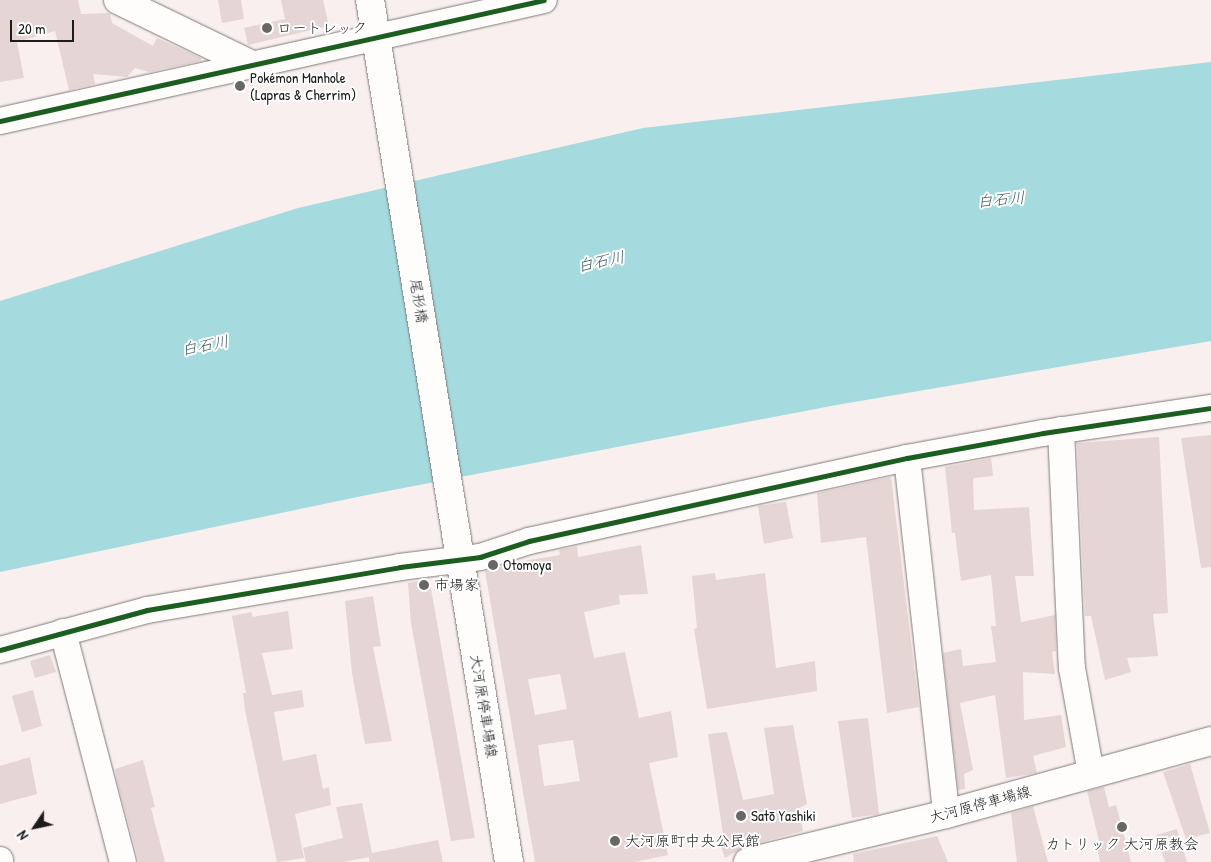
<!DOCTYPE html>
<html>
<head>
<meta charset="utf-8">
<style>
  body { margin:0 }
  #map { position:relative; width:1211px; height:862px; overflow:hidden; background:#f9efee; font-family:"Patrick Hand","Klee One",sans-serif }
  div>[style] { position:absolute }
  .water>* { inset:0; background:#a5dbdf }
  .building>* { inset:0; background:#e5d5d4 }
  .roads { filter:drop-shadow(0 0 1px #7f7b7a) drop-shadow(0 0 1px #7f7b7a) }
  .minor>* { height:26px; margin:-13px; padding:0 13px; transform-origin:13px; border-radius:13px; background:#fefdfc }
  .tertiary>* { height:28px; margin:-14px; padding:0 14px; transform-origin:14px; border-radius:14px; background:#fefdfc }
  .secondary>* { height:28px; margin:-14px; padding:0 14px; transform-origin:14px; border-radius:14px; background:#fefdfc }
  .cycleway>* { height:5px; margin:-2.5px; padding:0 2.5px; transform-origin:2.5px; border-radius:2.5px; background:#1b5e20 }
  .dots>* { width:14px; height:14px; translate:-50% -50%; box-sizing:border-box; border:2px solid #fff; border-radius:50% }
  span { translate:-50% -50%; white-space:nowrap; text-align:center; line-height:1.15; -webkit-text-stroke:4px #fff; paint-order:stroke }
  .poi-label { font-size:15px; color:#1c1c1c }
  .left { translate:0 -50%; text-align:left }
  .street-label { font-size:15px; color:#1c1c1c }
  .water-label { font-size:16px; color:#3f5c5e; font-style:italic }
  .north { position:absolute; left:10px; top:802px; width:50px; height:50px; -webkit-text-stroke:4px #fff; paint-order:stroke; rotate:236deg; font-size:14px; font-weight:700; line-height:20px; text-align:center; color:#1c1c1c }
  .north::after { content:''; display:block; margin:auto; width:18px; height:22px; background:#1c1c1c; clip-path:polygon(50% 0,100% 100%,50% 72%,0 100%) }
  .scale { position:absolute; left:10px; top:20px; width:64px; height:22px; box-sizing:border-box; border:2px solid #1c1c1c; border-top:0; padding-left:6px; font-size:15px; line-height:18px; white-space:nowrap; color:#1c1c1c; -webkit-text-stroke:4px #fff; paint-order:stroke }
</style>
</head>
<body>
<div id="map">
  <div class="water">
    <i style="clip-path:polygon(1211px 62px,1211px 341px,831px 406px,362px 496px,0 572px,0 301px,298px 208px,643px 128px)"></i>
  </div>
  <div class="building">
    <i style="clip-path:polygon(0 0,78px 0,81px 14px,110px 13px,112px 23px,153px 46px,157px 38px,201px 58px,201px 61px,149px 72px,135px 68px,127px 77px,93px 74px,95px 84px,69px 90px,55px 31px,17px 42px,24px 78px,0 82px)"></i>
    <i style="clip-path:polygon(218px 0,241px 0,244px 19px,222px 23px)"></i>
    <i style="clip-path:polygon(281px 0,323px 0,329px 26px,248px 45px,244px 28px,285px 19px)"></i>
    <i style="clip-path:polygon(1211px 435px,1211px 567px,1201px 568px,1181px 438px)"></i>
    <i style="clip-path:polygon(1159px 437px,1168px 613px,1153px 614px,1158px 656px,1127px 658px,1131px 672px,1105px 680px,1091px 616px,1085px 616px,1077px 443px)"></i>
    <i style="clip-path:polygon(991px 458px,993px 476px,973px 478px,974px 510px,1029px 507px,1034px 576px,1015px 576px,1021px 622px,1055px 615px,1056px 651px,1052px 652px,1055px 674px,1023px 672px,1024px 720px,1061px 715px,1066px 747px,1033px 756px,1037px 773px,1006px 778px,995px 695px,960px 703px,973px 770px,964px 774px,965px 789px,958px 790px,943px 653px,961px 649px,963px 666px,996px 662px,991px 626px,996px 626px,991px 575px,961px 581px,955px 533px,952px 533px,945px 467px)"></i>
    <i style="clip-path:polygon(891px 477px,919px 707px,887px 713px,866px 537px,821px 543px,817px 493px)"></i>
    <i style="clip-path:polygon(786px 502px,793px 538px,764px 544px,758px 506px)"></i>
    <i style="clip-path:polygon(evenodd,641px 545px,648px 594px,619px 595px,620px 604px,584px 612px,594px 658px,625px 652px,639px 718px,671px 711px,678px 757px,649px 763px,668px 855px,635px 862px,535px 862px,485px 571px,511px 563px,560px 555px,559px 550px,577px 546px,578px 557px,641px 545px,560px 674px,567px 709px,535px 715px,528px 679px,560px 674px,641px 545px,573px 740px,580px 781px,544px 786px,538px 745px,573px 740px)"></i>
    <i style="clip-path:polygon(715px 573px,716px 580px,765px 573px,776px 668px,815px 661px,817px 691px,707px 709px,694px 629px,697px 628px,692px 576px)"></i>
    <i style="clip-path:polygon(429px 579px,435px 611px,475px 838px,451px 841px,411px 623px,408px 583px)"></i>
    <i style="clip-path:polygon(373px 596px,381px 646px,373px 647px,392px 741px,365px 744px,352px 673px,345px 601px)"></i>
    <i style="clip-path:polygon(288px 611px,293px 649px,262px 653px,272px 695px,302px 690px,304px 707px,274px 712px,283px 761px,316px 754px,323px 789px,329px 787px,331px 805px,295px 814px,304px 858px,277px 862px,245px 710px,243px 693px,246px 693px,232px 616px,251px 612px,253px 617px)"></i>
    <i style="clip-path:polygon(50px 655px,56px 672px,35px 678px,30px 661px)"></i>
    <i style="clip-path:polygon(33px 690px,42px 726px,22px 732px,12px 696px)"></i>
    <i style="clip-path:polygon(868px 718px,879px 814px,852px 818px,838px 721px)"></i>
    <i style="clip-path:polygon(793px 725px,807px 804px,799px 808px,803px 831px,744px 847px,725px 858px,718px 838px,723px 834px,708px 734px,727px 732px,743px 800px,774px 794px,764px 728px)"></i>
    <i style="clip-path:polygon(30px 757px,37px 794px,0 804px,0 766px)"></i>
    <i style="clip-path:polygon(143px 760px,155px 807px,151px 808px,165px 862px,139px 862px,117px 781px,115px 769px)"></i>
    <i style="clip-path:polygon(1190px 764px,1210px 833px,1186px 839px,1163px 772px)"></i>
    <i style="clip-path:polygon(1104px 787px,1109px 807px,1116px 805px,1131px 862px,1100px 862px,1096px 842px,1099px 841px,1087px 791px)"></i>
    <i style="clip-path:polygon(362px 803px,372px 853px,438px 840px,443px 862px,369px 862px,369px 857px,343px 862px,306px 862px,303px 848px,343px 838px,336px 807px)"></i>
    <i style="clip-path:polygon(1033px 806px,1048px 862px,1017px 862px,1011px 813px)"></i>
    <i style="clip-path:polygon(1177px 829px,1187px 862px,1165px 862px,1156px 835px)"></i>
    <i style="clip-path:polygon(937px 836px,948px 862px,854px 862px,853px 854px)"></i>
  </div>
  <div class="roads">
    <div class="minor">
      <i style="left:0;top:121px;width:557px;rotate:-12.54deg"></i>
      <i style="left:1061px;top:430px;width:238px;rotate:87.4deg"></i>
      <i style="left:1072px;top:668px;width:108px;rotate:79.8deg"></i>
      <i style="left:907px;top:458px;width:358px;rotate:83.7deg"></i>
      <i style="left:63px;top:632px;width:238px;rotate:75.4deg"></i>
      <i style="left:0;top:650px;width:152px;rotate:-15.2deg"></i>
      <i style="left:147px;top:610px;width:257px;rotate:-9.6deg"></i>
      <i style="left:400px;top:567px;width:81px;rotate:-7.1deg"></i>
      <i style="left:480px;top:557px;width:52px;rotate:-18.1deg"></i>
      <i style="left:529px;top:541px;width:387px;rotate:-12.4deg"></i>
      <i style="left:907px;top:458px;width:138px;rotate:-10.4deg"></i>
      <i style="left:1043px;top:433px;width:170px;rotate:-8.5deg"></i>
      <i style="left:0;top:860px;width:2px;rotate:90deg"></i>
    </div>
    <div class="tertiary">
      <i style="left:118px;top:0;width:144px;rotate:25.9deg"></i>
    </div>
    <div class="secondary">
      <i style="left:370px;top:0;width:873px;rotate:80.84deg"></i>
      <i style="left:748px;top:862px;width:204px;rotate:-13.6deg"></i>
      <i style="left:946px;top:814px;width:275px;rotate:-15.4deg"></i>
    </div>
  </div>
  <div class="cycleway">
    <i style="left:0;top:121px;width:557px;rotate:-12.54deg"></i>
    <i style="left:0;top:650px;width:152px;rotate:-15.2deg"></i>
    <i style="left:147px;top:610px;width:257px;rotate:-9.6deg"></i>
    <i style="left:400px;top:567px;width:81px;rotate:-7.1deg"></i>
    <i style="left:480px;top:557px;width:52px;rotate:-18.1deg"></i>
    <i style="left:529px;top:541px;width:387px;rotate:-12.4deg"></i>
    <i style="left:907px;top:458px;width:138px;rotate:-10.4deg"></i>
    <i style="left:1043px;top:433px;width:170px;rotate:-8.5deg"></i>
  </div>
  <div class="dots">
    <i style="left:267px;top:28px;background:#696666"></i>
    <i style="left:240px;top:86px;background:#696666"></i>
    <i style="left:493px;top:565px;background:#696666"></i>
    <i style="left:424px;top:585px;background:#696666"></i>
    <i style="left:741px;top:816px;background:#696666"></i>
    <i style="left:1122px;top:827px;background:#696666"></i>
    <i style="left:615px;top:841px;background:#696666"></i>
  </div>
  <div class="poi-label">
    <span class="left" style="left:277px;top:28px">ロートレック</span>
    <span class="left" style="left:250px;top:86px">Pokémon Manhole<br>(Lapras &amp; Cherrim)</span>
    <span class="left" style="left:503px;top:565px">Otomoya</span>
    <span class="left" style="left:434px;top:585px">市場家</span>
    <span class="left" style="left:751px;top:816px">Satō Yashiki</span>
    <span class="left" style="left:625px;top:841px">大河原町中央公民館</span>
    <span style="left:1122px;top:844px">カトリック 大河原教会</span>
  </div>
  <div class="street-label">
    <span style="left:419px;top:301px;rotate:81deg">尾形橋</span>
    <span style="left:484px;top:706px;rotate:81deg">大河原停車場線</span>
    <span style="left:980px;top:804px;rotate:-15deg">大河原停車場線</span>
  </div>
  <div class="water-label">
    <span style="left:1001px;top:199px;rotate:-5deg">白石川</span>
    <span style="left:601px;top:261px;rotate:-12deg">白石川</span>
    <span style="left:205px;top:345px;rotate:-11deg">白石川</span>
  </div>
  <div class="north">N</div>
  <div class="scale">20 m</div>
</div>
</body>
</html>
